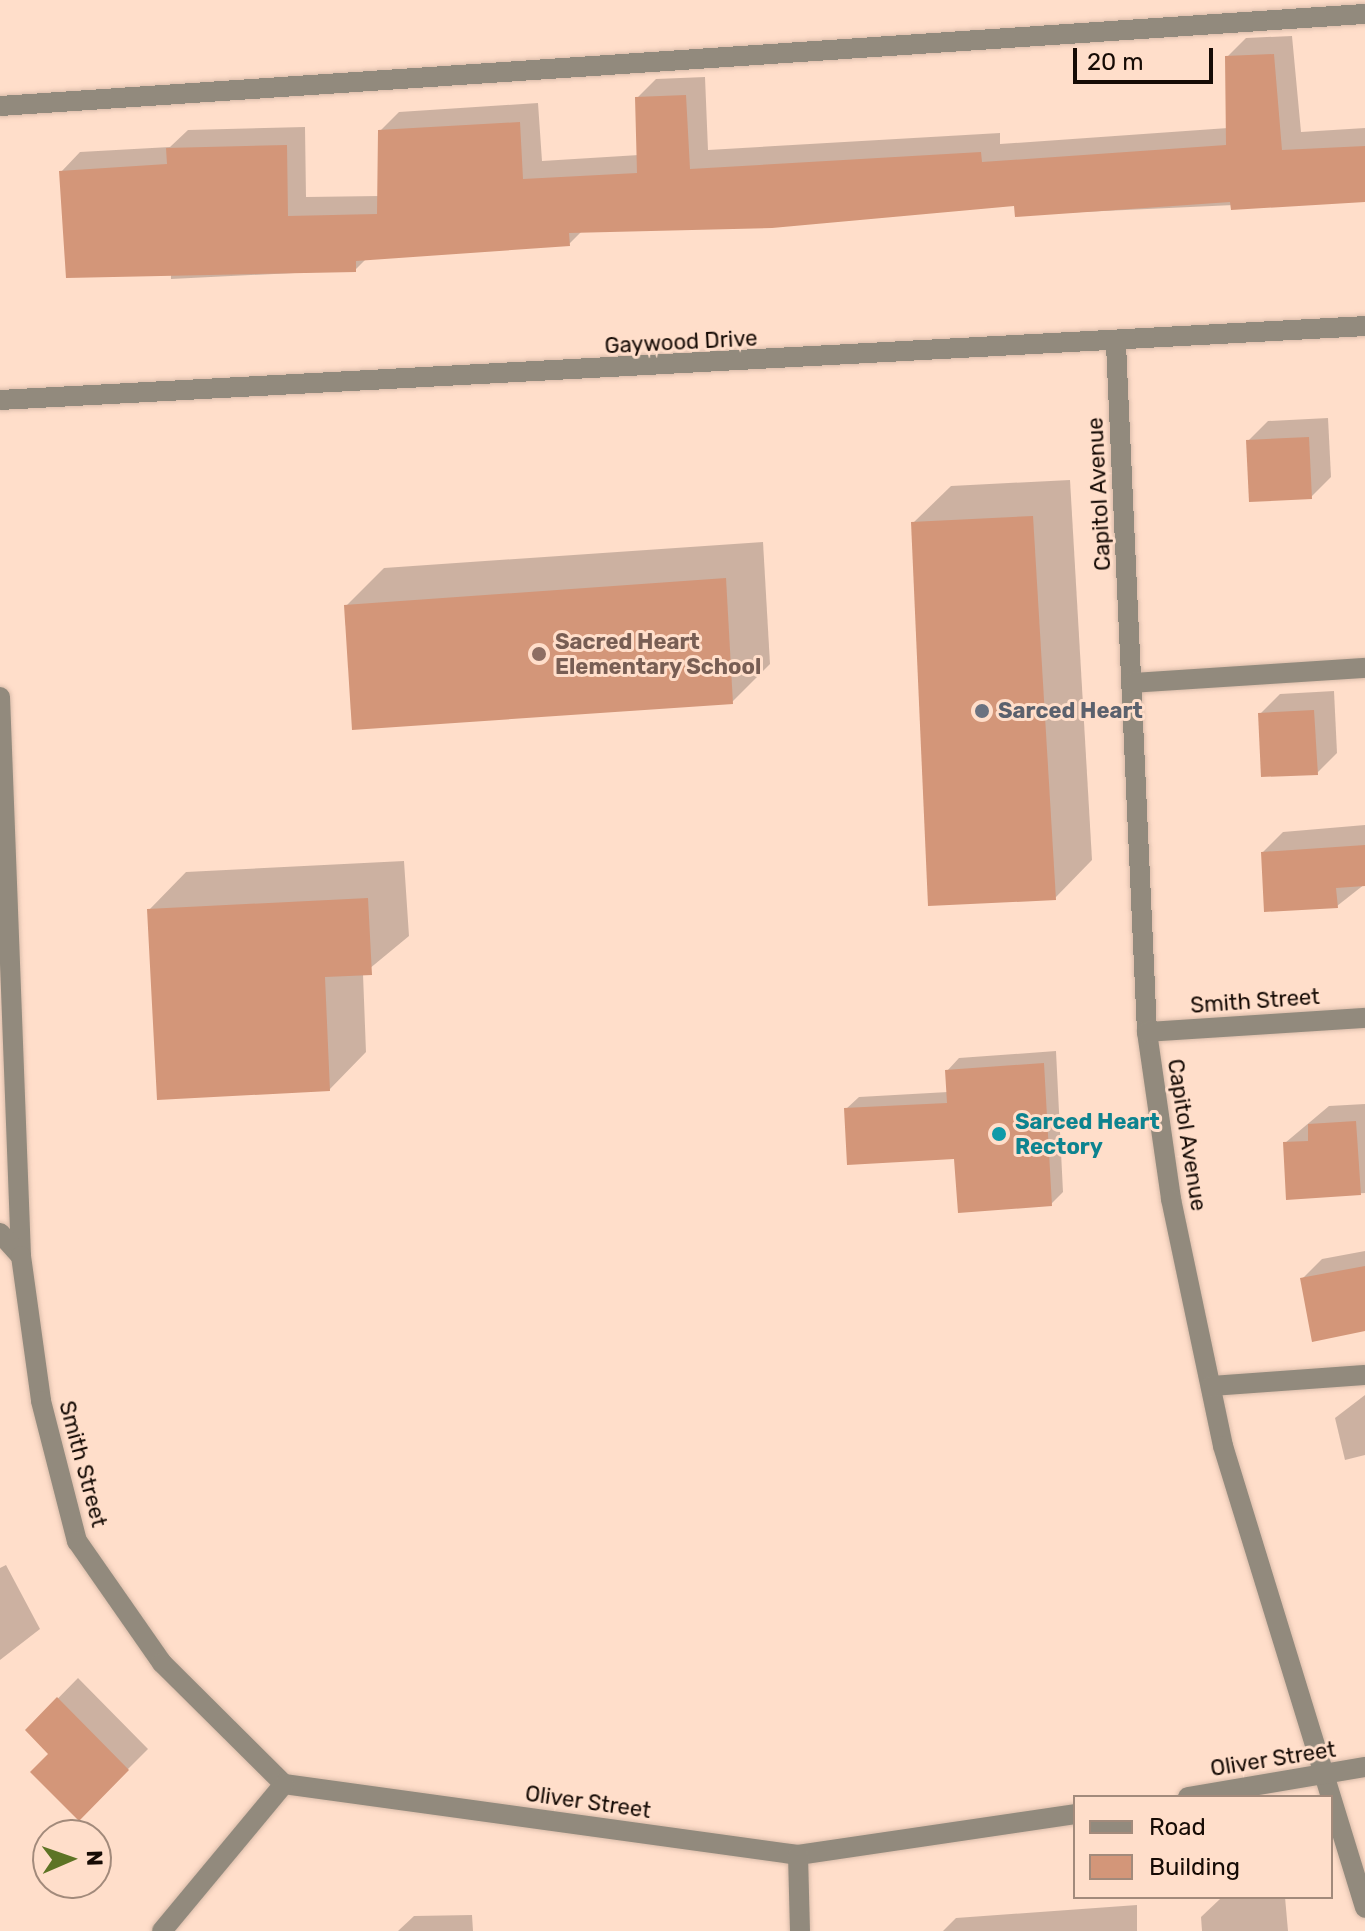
<!DOCTYPE html>
<html>
<head>
<meta charset="utf-8">
<style>
  body { margin:0 }
  #map { position:relative; width:1365px; height:1931px; overflow:hidden; background:#ffdeca; font-family:Rubik,sans-serif }
  div>[style] { position:absolute }
  .shadow>* { inset:0; background:#0003 }
  .building>* { inset:0; background:#d39679 }
  .roads { filter:drop-shadow(0 0 2px #dabcaa) drop-shadow(0 0 2px #dabcaa) }
  .minor>* { height:20px; margin:-10px; padding:0 10px; transform-origin:10px; border-radius:10px; background:#928a7d }
  .dots>* { width:22px; height:22px; translate:-50% -50%; box-sizing:border-box; border:4px solid #ffdeca; border-radius:50% }
  span { translate:-50% -50%; white-space:nowrap; text-align:center; line-height:1.15; -webkit-text-stroke:6px #ffdeca; paint-order:stroke }
  .street-label { font-size:22px; color:#160b05 }
  .education-label { font-size:22px; color:#785e54; font-weight:700 }
  .left { translate:0 -50%; text-align:left }
  .worship-label { font-size:22px; color:#5b616d; font-weight:700 }
  .culture-label { font-size:22px; color:#0d838f; font-weight:700 }
  .legend { position:absolute; left:1073px; top:1795px; width:260px; height:104px; box-sizing:border-box; background:#ffdeca; border:2px solid #a28a7b; margin:0; padding:10px 14px; list-style:none; font-size:24px; color:#160b05 }
  .legend li { display:flex; align-items:center; gap:16px; height:40px }
  .legend b { width:40px; border:2px solid #a28a7b }
  .north { position:absolute; left:32px; top:1819px; width:80px; height:80px; box-sizing:border-box; background:#ffdeca; border:2px solid #a28a7b; border-radius:50%; rotate:88deg; font-size:22px; font-weight:700; line-height:32px; text-align:center; color:#160b05 }
  .north::after { content:''; display:block; margin:auto; width:28px; height:36px; background:#5d7425; clip-path:polygon(50% 0,100% 100%,50% 72%,0 100%) }
  .scale { position:absolute; left:1073px; top:48px; width:140px; height:36px; box-sizing:border-box; border:4px solid #160b05; border-top:0; padding-left:10px; font-size:24px; line-height:28px; white-space:nowrap; color:#160b05; -webkit-text-stroke:6px #ffdeca; paint-order:stroke }
</style>
</head>
<body>
<div id="map">
  <div class="shadow">
    <i style="clip-path:polygon(1292px 36px,1301px 132px,1365px 128px,1365px 199px,1017px 215px,1016px 204px,583px 230px,569px 244px,367px 258px,355px 270px,171px 279px,171px 270px,61px 172px,80px 152px,170px 147px,188px 130px,305px 127px,306px 197px,379px 196px,380px 131px,399px 112px,538px 103px,542px 161px,639px 155px,637px 98px,656px 79px,705px 77px,708px 150px,1000px 133px,1000px 144px,1228px 128px,1227px 57px,1246px 38px)"></i>
    <i style="clip-path:polygon(1328px 418px,1331px 477px,1311px 497px,1248px 441px,1268px 421px)"></i>
    <i style="clip-path:polygon(1070px 480px,1092px 860px,1055px 898px,913px 523px,951px 486px)"></i>
    <i style="clip-path:polygon(763px 542px,770px 664px,732px 702px,346px 606px,384px 568px)"></i>
    <i style="clip-path:polygon(1334px 691px,1337px 753px,1317px 773px,1260px 714px,1280px 694px)"></i>
    <i style="clip-path:polygon(1365px 825px,1365px 884px,1337px 906px,1263px 852px,1283px 832px)"></i>
    <i style="clip-path:polygon(404px 861px,409px 936px,363px 974px,366px 1052px,329px 1090px,149px 910px,186px 872px)"></i>
    <i style="clip-path:polygon(1056px 1051px,1063px 1192px,1051px 1204px,846px 1109px,859px 1097px,948px 1092px,947px 1071px,959px 1058px)"></i>
    <i style="clip-path:polygon(1365px 1104px,1365px 1193px,1288px 1198px,1285px 1143px,1329px 1106px)"></i>
    <i style="clip-path:polygon(1365px 1251px,1365px 1329px,1302px 1279px,1322px 1259px)"></i>
    <i style="clip-path:polygon(1365px 1395px,1365px 1455px,1345px 1460px,1335px 1418px)"></i>
    <i style="clip-path:polygon(6px 1565px,40px 1629px,0 1660px,0 1568px)"></i>
    <i style="clip-path:polygon(78px 1678px,148px 1749px,79px 1818px,51px 1754px,27px 1730px)"></i>
    <i style="clip-path:polygon(1285px 1897px,1288px 1931px,1202px 1931px,1201px 1917px,1220px 1899px)"></i>
    <i style="clip-path:polygon(1137px 1905px,1137px 1931px,943px 1931px,956px 1918px)"></i>
    <i style="clip-path:polygon(472px 1915px,473px 1931px,398px 1931px,414px 1916px)"></i>
  </div>
  <div class="building">
    <i style="clip-path:polygon(1274px 54px,1282px 150px,1365px 146px,1365px 202px,1231px 210px,1230px 202px,1015px 217px,1014px 206px,772px 228px,569px 233px,570px 246px,356px 261px,356px 272px,66px 278px,59px 171px,167px 164px,166px 148px,287px 145px,288px 216px,377px 214px,378px 130px,520px 122px,523px 179px,637px 173px,635px 97px,686px 95px,690px 169px,981px 152px,982px 162px,1226px 145px,1225px 56px)"></i>
    <i style="clip-path:polygon(1309px 437px,1312px 499px,1249px 502px,1246px 440px)"></i>
    <i style="clip-path:polygon(1033px 516px,1056px 900px,928px 906px,911px 522px)"></i>
    <i style="clip-path:polygon(726px 578px,733px 704px,352px 730px,344px 605px)"></i>
    <i style="clip-path:polygon(1314px 710px,1318px 775px,1261px 777px,1258px 713px)"></i>
    <i style="clip-path:polygon(1365px 845px,1365px 886px,1336px 888px,1338px 908px,1264px 912px,1261px 852px)"></i>
    <i style="clip-path:polygon(368px 898px,372px 975px,325px 977px,330px 1091px,157px 1100px,147px 909px)"></i>
    <i style="clip-path:polygon(1044px 1063px,1052px 1206px,958px 1213px,954px 1159px,847px 1165px,844px 1108px,947px 1103px,945px 1070px)"></i>
    <i style="clip-path:polygon(1356px 1121px,1361px 1195px,1286px 1200px,1283px 1142px,1308px 1141px,1308px 1124px)"></i>
    <i style="clip-path:polygon(1365px 1266px,1365px 1331px,1312px 1342px,1300px 1278px)"></i>
    <i style="clip-path:polygon(57px 1697px,129px 1770px,79px 1821px,30px 1772px,48px 1754px,25px 1730px)"></i>
  </div>
  <div class="roads">
    <div class="minor">
      <i style="left:0;top:106px;width:1368px;rotate:-3.86deg"></i>
      <i style="left:1116px;top:344px;width:689px;rotate:87.42deg"></i>
      <i style="left:1147px;top:1032px;width:169px;rotate:81.8deg"></i>
      <i style="left:1171px;top:1199px;width:252px;rotate:78.1deg"></i>
      <i style="left:1223px;top:1446px;width:483px;rotate:72.9deg"></i>
      <i style="left:0;top:400px;width:1367px;rotate:-3.1deg"></i>
      <i style="left:1132px;top:683px;width:233px;rotate:-3.7deg"></i>
      <i style="left:0;top:697px;width:559px;rotate:87.85deg"></i>
      <i style="left:1147px;top:1032px;width:218px;rotate:-3.7deg"></i>
      <i style="left:0;top:1233px;width:31px;rotate:48deg"></i>
      <i style="left:21px;top:1256px;width:146px;rotate:82.1deg"></i>
      <i style="left:41px;top:1401px;width:145px;rotate:75.6deg"></i>
      <i style="left:77px;top:1541px;width:149px;rotate:55.1deg"></i>
      <i style="left:162px;top:1663px;width:172px;rotate:44.8deg"></i>
      <i style="left:1211px;top:1386px;width:154px;rotate:-4.1deg"></i>
      <i style="left:284px;top:1784px;width:519px;rotate:7.86deg"></i>
      <i style="left:798px;top:1855px;width:280px;rotate:-8.4deg"></i>
      <i style="left:1188px;top:1797px;width:180px;rotate:-9.6deg"></i>
      <i style="left:798px;top:1855px;width:76px;rotate:88.5deg"></i>
      <i style="left:162px;top:1931px;width:191px;rotate:-50.3deg"></i>
    </div>
  </div>
  <div class="dots">
    <i style="left:539px;top:654px;background:#8d6e63"></i>
    <i style="left:982px;top:711px;background:#6b7280"></i>
    <i style="left:999px;top:1134px;background:#0f9aa8"></i>
  </div>
  <div class="street-label">
    <span style="left:681px;top:342px;rotate:-3deg">Gaywood Drive</span>
    <span style="left:1099px;top:494px;rotate:-93deg">Capitol Avenue</span>
    <span style="left:1255px;top:1001px;rotate:-4deg">Smith Street</span>
    <span style="left:1187px;top:1135px;rotate:81deg">Capitol Avenue</span>
    <span style="left:83px;top:1464px;rotate:75deg">Smith Street</span>
    <span style="left:1273px;top:1759px;rotate:-9deg">Oliver Street</span>
    <span style="left:588px;top:1802px;rotate:8deg">Oliver Street</span>
  </div>
  <div class="education-label">
    <span class="left" style="left:555px;top:654px">Sacred Heart<br>Elementary School</span>
  </div>
  <div class="worship-label">
    <span class="left" style="left:998px;top:711px">Sarced Heart</span>
  </div>
  <div class="culture-label">
    <span class="left" style="left:1015px;top:1134px">Sarced Heart<br>Rectory</span>
  </div>
  <ul class="legend">
  <li><b style="height:10px;background:#928a7d"></b>Road</li>
  <li><b style="height:22px;background:#d39679"></b>Building</li>
  </ul>
  <div class="north">N</div>
  <div class="scale">20 m</div>
</div>
</body>
</html>
